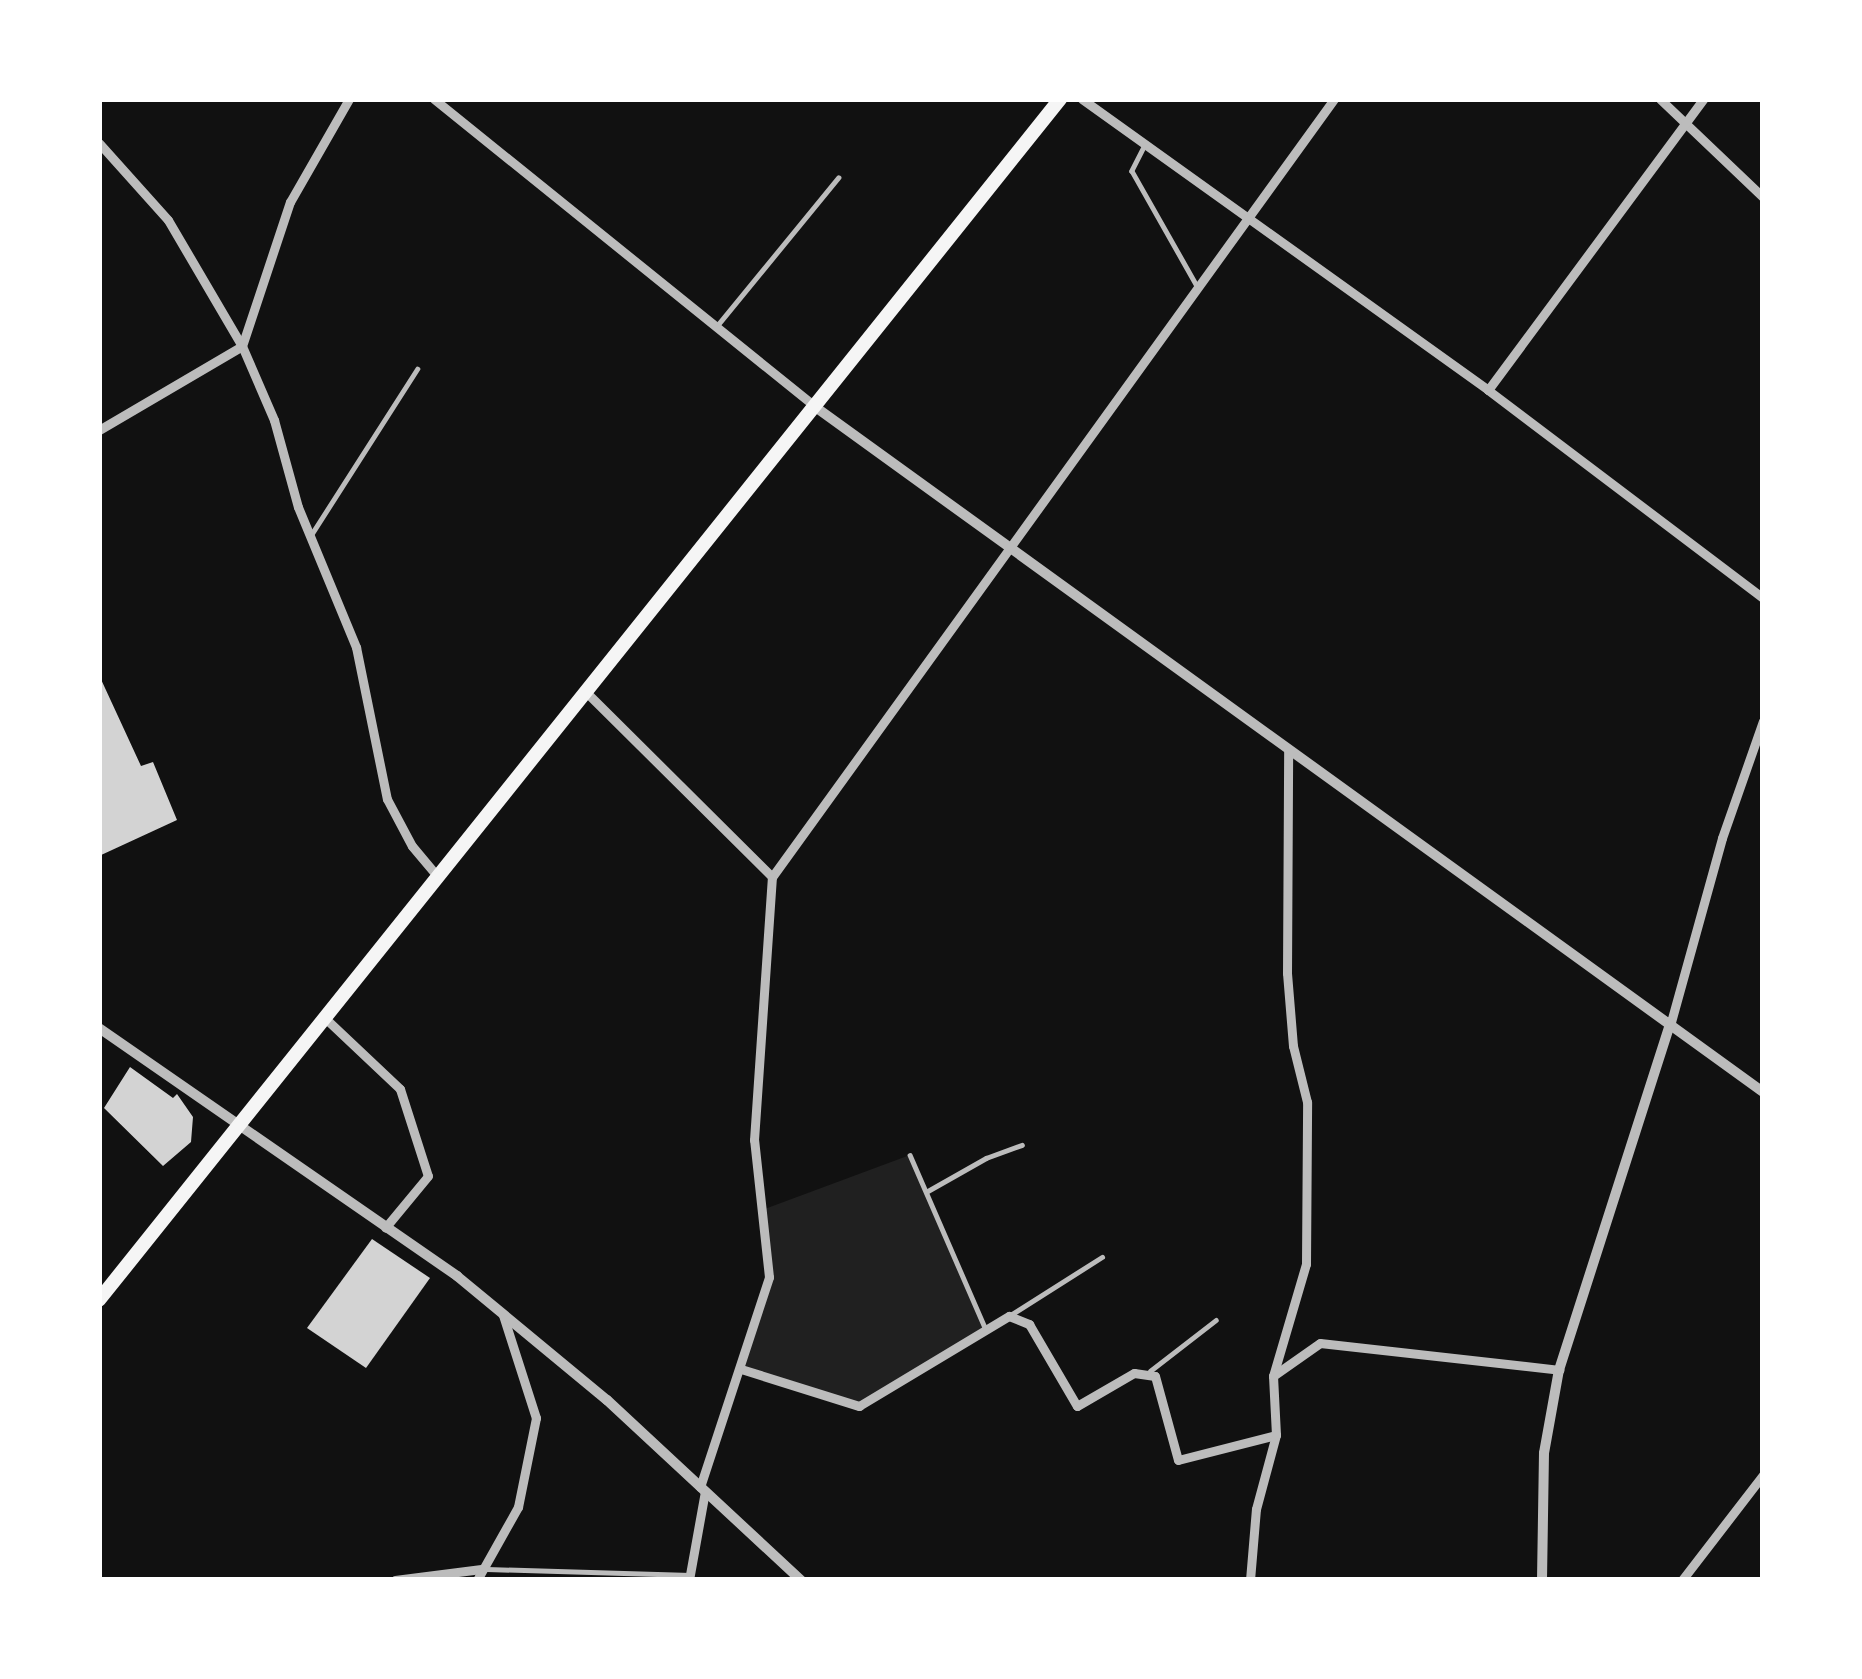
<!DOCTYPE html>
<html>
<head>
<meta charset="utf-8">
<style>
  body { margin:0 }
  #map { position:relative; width:1862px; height:1679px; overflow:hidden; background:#111; font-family:"Nunito Sans",sans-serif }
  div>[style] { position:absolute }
  .green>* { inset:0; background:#202020 }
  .building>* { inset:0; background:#d3d3d3 }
  .service>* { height:4.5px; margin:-2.25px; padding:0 2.25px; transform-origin:2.25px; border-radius:2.25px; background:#bcbcbc }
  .minor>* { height:9px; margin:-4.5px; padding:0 4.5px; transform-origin:4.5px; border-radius:4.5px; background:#bcbcbc }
  .tertiary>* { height:10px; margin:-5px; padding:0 5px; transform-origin:5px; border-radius:5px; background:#bcbcbc }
  .primary>* { height:14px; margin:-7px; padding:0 7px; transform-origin:7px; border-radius:7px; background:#f5f5f5 }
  span { translate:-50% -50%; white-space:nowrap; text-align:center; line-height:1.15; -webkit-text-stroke:12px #fff; paint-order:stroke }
  .frame { position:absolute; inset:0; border:102px solid #fff; pointer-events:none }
</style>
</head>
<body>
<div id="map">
  <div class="green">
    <i style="clip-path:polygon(910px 1155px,986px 1330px,859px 1406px,741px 1369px,769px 1277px,759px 1211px)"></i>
  </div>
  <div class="building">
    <i style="clip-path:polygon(99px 675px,141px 766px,153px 762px,177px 820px,99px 856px)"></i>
    <i style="clip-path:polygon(130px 1067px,173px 1098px,177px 1094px,193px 1117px,191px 1142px,163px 1166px,104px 1108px)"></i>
    <i style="clip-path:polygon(372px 1239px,430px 1278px,366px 1368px,307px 1328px)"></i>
  </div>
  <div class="service">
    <i style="left:1144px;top:147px;width:27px;rotate:117deg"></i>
    <i style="left:1132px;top:171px;width:130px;rotate:60.5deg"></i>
    <i style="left:716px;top:327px;width:193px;rotate:-50.7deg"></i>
    <i style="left:311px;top:535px;width:197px;rotate:-57.4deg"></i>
    <i style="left:910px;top:1155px;width:191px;rotate:66.5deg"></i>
    <i style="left:926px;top:1192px;width:69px;rotate:-29.5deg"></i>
    <i style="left:986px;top:1158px;width:38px;rotate:-20deg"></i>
    <i style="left:1009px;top:1316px;width:110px;rotate:-32.4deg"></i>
    <i style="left:1150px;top:1371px;width:83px;rotate:-37.7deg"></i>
    <i style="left:487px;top:1569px;width:203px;rotate:1.7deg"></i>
  </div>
  <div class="minor">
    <i style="left:434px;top:99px;width:489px;rotate:38.9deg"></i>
    <i style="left:1082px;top:99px;width:500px;rotate:35.6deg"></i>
    <i style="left:1488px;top:390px;width:345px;rotate:37.1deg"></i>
    <i style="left:1660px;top:99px;width:142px;rotate:43.6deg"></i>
    <i style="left:99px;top:143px;width:103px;rotate:48.1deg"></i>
    <i style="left:168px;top:220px;width:146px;rotate:59.6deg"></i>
    <i style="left:242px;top:346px;width:81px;rotate:66.6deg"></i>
    <i style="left:274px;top:420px;width:90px;rotate:74.6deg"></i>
    <i style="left:298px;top:507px;width:152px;rotate:67.5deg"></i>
    <i style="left:356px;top:647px;width:155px;rotate:78.5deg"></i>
    <i style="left:387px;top:799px;width:53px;rotate:62deg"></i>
    <i style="left:412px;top:846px;width:40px;rotate:50deg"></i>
    <i style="left:1488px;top:390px;width:362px;rotate:-53.5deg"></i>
    <i style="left:99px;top:430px;width:166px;rotate:-30.4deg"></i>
    <i style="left:242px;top:346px;width:152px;rotate:-71.6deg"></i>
    <i style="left:290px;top:202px;width:119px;rotate:-60.2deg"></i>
    <i style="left:586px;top:692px;width:262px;rotate:44.8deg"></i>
    <i style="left:326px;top:1019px;width:102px;rotate:43.4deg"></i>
    <i style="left:400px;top:1089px;width:91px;rotate:72.2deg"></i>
    <i style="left:428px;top:1176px;width:67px;rotate:129.6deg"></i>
    <i style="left:1671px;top:1022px;width:191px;rotate:-74.5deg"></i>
    <i style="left:1722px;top:838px;width:124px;rotate:-70.7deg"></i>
    <i style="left:741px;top:1369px;width:124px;rotate:17.4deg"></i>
    <i style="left:859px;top:1406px;width:175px;rotate:-31deg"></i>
    <i style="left:1009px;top:1316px;width:22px;rotate:22deg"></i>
    <i style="left:1029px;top:1324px;width:95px;rotate:59.7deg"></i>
    <i style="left:1077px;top:1406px;width:66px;rotate:-30.1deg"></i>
    <i style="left:1134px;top:1373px;width:21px;rotate:8deg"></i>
    <i style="left:1155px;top:1376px;width:87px;rotate:74.7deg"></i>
    <i style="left:1178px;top:1460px;width:101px;rotate:-14.3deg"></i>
    <i style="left:1273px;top:1376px;width:57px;rotate:-35.1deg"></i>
    <i style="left:1320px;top:1343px;width:241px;rotate:6.4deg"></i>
    <i style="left:700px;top:1487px;width:221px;rotate:-71.8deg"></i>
    <i style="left:769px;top:1277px;width:138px;rotate:-96.2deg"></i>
    <i style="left:754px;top:1140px;width:264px;rotate:-86.1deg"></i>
    <i style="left:772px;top:877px;width:960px;rotate:-54.16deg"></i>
    <i style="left:395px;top:1580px;width:87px;rotate:-7.3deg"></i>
    <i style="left:477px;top:1580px;width:84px;rotate:-60.7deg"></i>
    <i style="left:518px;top:1507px;width:91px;rotate:-78.6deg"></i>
    <i style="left:536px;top:1418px;width:108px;rotate:-107.8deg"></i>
    <i style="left:689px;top:1580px;width:90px;rotate:-79.8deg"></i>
    <i style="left:1250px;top:1580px;width:71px;rotate:-85.2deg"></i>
    <i style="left:1256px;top:1509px;width:77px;rotate:-74.9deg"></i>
    <i style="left:1276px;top:1435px;width:59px;rotate:-92.9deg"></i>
    <i style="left:1273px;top:1376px;width:117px;rotate:-73.6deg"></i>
    <i style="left:1306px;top:1264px;width:162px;rotate:-89.6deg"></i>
    <i style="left:1307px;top:1102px;width:58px;rotate:-104deg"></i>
    <i style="left:1293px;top:1046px;width:73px;rotate:-94.7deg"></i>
    <i style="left:1287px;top:973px;width:224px;rotate:-89.7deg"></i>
    <i style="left:1682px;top:1580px;width:133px;rotate:-52.4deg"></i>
  </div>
  <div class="tertiary">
    <i style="left:814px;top:406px;width:1171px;rotate:35.86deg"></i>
    <i style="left:99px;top:1028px;width:436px;rotate:34.7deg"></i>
    <i style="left:457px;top:1276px;width:195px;rotate:39.6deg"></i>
    <i style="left:607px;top:1400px;width:265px;rotate:42.9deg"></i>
    <i style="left:1542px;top:1580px;width:127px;rotate:-89.1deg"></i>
    <i style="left:1544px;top:1453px;width:84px;rotate:-79.8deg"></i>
    <i style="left:1559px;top:1370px;width:366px;rotate:-72.2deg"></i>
  </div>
  <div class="primary">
    <i style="left:99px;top:1300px;width:1538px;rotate:-51.33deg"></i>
  </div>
  <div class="frame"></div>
</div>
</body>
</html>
